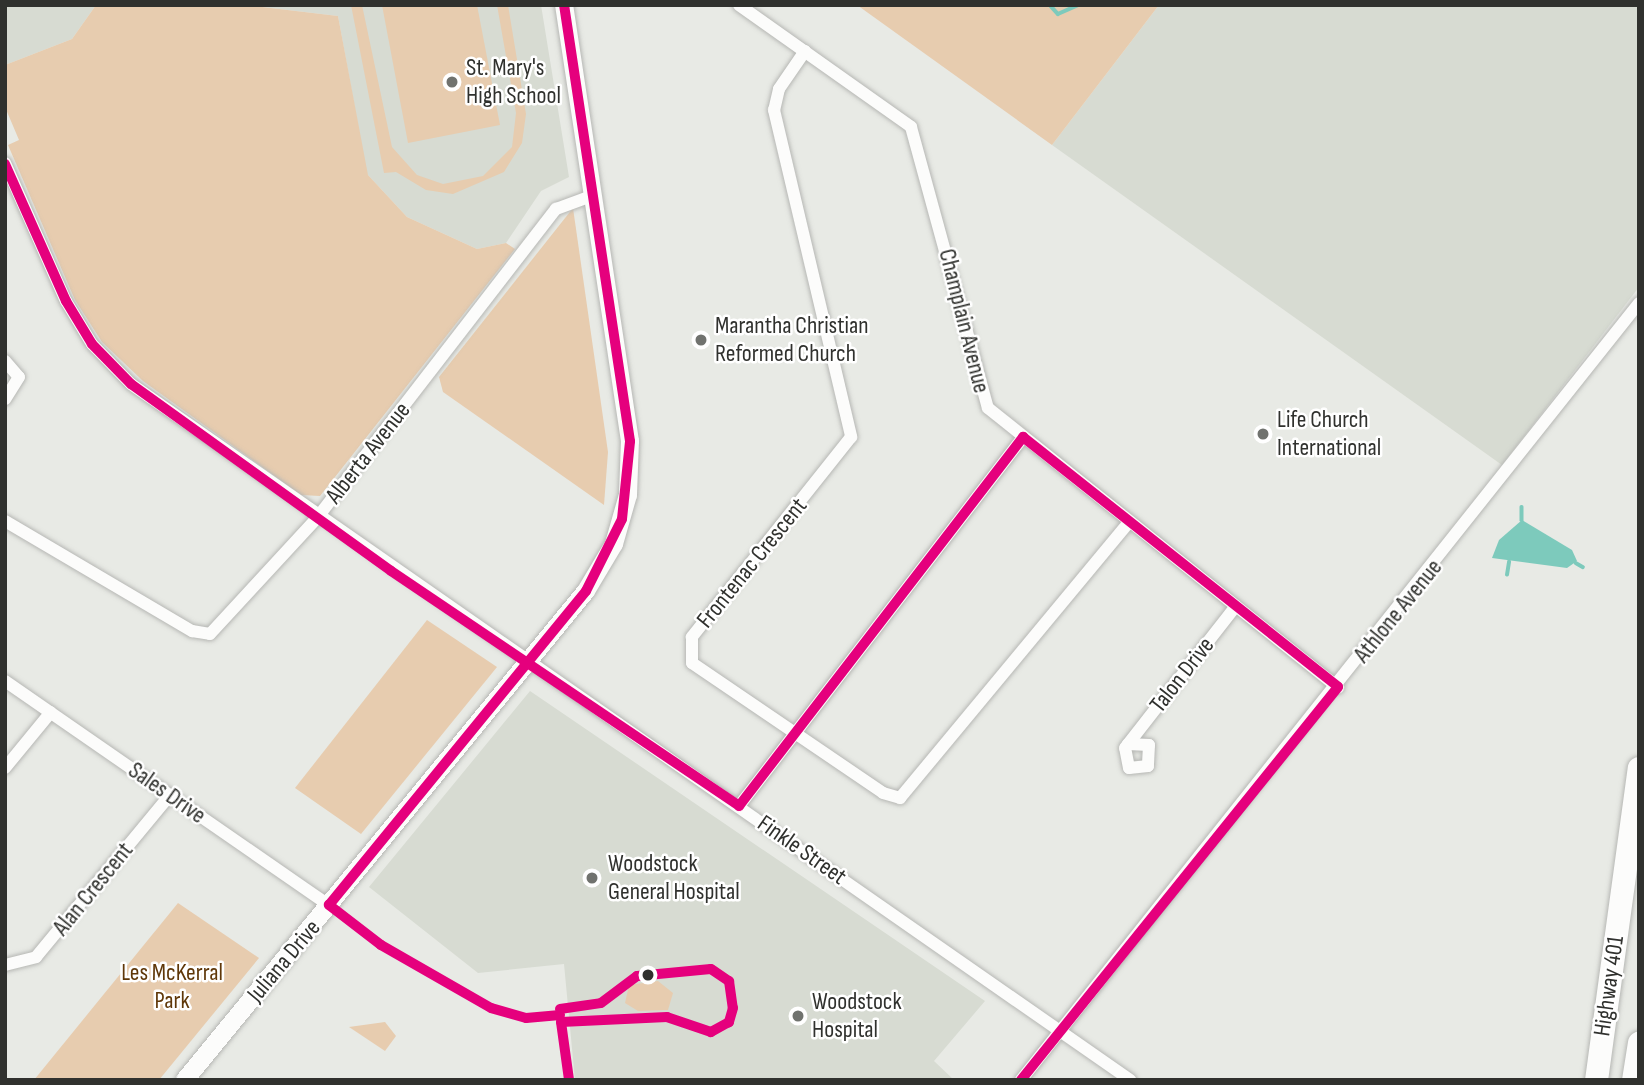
<!DOCTYPE html>
<html>
<head>
<meta charset="utf-8">
<style>
  body { margin:0 }
  #map { position:relative; width:1644px; height:1085px; overflow:hidden; background:#e8eae5; font-family:"Sofia Sans Condensed",sans-serif }
  div>[style] { position:absolute }
  .built>* { inset:0; background:#d7dbd2 }
  .green>* { inset:0; background:#e7ccaf }
  .water>* { inset:0; background:#7dcabc }
  .stream>* { height:3.5px; margin:-1.75px; padding:0 1.75px; transform-origin:1.75px; border-radius:1.75px; background:#7dcabc }
  .roads { filter:drop-shadow(0 0 2px #b6b7b4) drop-shadow(0 0 2px #b6b7b4) }
  .street>* { height:12px; margin:-6px; padding:0 6px; transform-origin:6px; border-radius:6px; background:#fcfcfb }
  .secondary>* { height:18px; margin:-9px; padding:0 9px; transform-origin:9px; border-radius:9px; background:#fcfcfb }
  .highway>* { height:23px; margin:-11.5px; padding:0 11.5px; transform-origin:11.5px; border-radius:11.5px; background:#fcfcfb }
  .bus-1>* { height:10px; margin:-5px; padding:0 5px; transform-origin:5px; border-radius:5px; background:#e5007d }
  .dots>* { width:19px; height:19px; translate:-50% -50%; box-sizing:border-box; border:4px solid #fff; border-radius:50% }
  span { translate:-50% -50%; white-space:nowrap; text-align:center; line-height:1.15; -webkit-text-stroke:5px #fff; paint-order:stroke }
  .poi-label { font-size:24px; color:#30312e }
  .left { translate:0 -50%; text-align:left }
  .street-label { font-size:24px; color:#30312e }
  .park-label { font-size:24px; color:#5f3708 }
  .frame { position:absolute; inset:0; border:7px solid #30312e; pointer-events:none }
</style>
</head>
<body>
<div id="map">
  <div class="built">
    <i style="clip-path:polygon(5px 5px,96px 5px,72px 39px,5px 65px)"></i>
    <i style="clip-path:polygon(246px 5px,541px 5px,569px 177px,541px 191px,506px 243px,477px 249px,407px 217px,367px 174px,338px 16px)"></i>
    <i style="clip-path:polygon(1159px 5px,1639px 5px,1639px 287px,1502px 465px,1052px 145px)"></i>
    <i style="clip-path:polygon(530px 691px,985px 1001px,934px 1061px,954px 1080px,575px 1080px,564px 964px,478px 973px,369px 887px)"></i>
  </div>
  <div class="green">
    <i style="clip-path:polygon(96px 5px,246px 5px,338px 16px,368px 175px,407px 217px,477px 249px,506px 243px,515px 249px,320px 496px,301px 495px,143px 381px,102px 342px,75px 300px,8px 145px,19px 140px,5px 107px,5px 65px,72px 39px)"></i>
    <i style="clip-path:polygon(351px 5px,362px 5px,392px 147px,417px 175px,443px 184px,483px 176px,512px 147px,516px 113px,497px 5px,508px 5px,526px 114px,522px 143px,504px 172px,453px 194px,426px 190px,396px 172px,384px 173px)"></i>
    <i style="clip-path:polygon(382px 5px,477px 5px,500px 125px,408px 143px)"></i>
    <i style="clip-path:polygon(857px 5px,1159px 5px,1052px 145px)"></i>
    <i style="clip-path:polygon(573px 208px,608px 452px,604px 505px,443px 392px,439px 377px)"></i>
    <i style="clip-path:polygon(427px 620px,497px 667px,361px 834px,295px 788px)"></i>
    <i style="clip-path:polygon(178px 903px,259px 958px,159px 1080px,34px 1080px)"></i>
    <i style="clip-path:polygon(658px 981px,673px 993px,668px 1010px,638px 1011px,625px 1003px,629px 985px)"></i>
    <i style="clip-path:polygon(385px 1022px,396px 1036px,385px 1051px,349px 1027px)"></i>
  </div>
  <div class="water">
    <i style="clip-path:polygon(1522px 520px,1572px 550px,1577px 561px,1567px 568px,1492px 558px,1499px 540px)"></i>
  </div>
  <div class="stream">
    <i style="left:1050px;top:5px;width:12px;rotate:48deg"></i>
    <i style="left:1058px;top:14px;width:22px;rotate:-24deg"></i>
    <i style="left:1522px;top:507px;width:13px;rotate:90deg"></i>
    <i style="left:1576px;top:563px;width:8px;rotate:30deg"></i>
    <i style="left:1507px;top:575px;width:13px;rotate:-81deg"></i>
  </div>
  <div class="roads">
    <div class="street">
      <i style="left:739px;top:5px;width:211px;rotate:35.3deg"></i>
      <i style="left:911px;top:127px;width:291px;rotate:74.7deg"></i>
      <i style="left:988px;top:408px;width:448px;rotate:38.6deg"></i>
      <i style="left:805px;top:51px;width:46px;rotate:124.4deg"></i>
      <i style="left:779px;top:89px;width:22px;rotate:103deg"></i>
      <i style="left:774px;top:110px;width:336px;rotate:76.7deg"></i>
      <i style="left:851px;top:437px;width:256px;rotate:128.5deg"></i>
      <i style="left:692px;top:637px;width:26px;rotate:90deg"></i>
      <i style="left:692px;top:663px;width:231px;rotate:34.2deg"></i>
      <i style="left:883px;top:793px;width:18px;rotate:16deg"></i>
      <i style="left:900px;top:798px;width:359px;rotate:-50.3deg"></i>
      <i style="left:5px;top:163px;width:151px;rotate:66.2deg"></i>
      <i style="left:66px;top:301px;width:50px;rotate:58.8deg"></i>
      <i style="left:92px;top:344px;width:56px;rotate:45.7deg"></i>
      <i style="left:131px;top:384px;width:1218px;rotate:34.86deg"></i>
      <i style="left:5px;top:361px;width:21px;rotate:49deg"></i>
      <i style="left:19px;top:377px;width:26px;rotate:122deg"></i>
      <i style="left:5px;top:521px;width:217px;rotate:30.5deg"></i>
      <i style="left:192px;top:631px;width:18px;rotate:9deg"></i>
      <i style="left:210px;top:634px;width:158px;rotate:-47.3deg"></i>
      <i style="left:317px;top:518px;width:391px;rotate:-52.3deg"></i>
      <i style="left:556px;top:209px;width:40px;rotate:-20.2deg"></i>
      <i style="left:5px;top:681px;width:394px;rotate:34.7deg"></i>
      <i style="left:1128px;top:744px;width:21px;rotate:3deg"></i>
      <i style="left:1149px;top:745px;width:21px;rotate:93deg"></i>
      <i style="left:1148px;top:766px;width:19px;rotate:174deg"></i>
      <i style="left:1129px;top:768px;width:20px;rotate:-101deg"></i>
      <i style="left:1125px;top:748px;width:180px;rotate:-52deg"></i>
      <i style="left:5px;top:768px;width:72px;rotate:-50.6deg"></i>
      <i style="left:739px;top:806px;width:466px;rotate:-52.4deg"></i>
      <i style="left:5px;top:965px;width:32px;rotate:-14deg"></i>
      <i style="left:36px;top:957px;width:210px;rotate:-50.4deg"></i>
      <i style="left:1021px;top:1080px;width:993px;rotate:-51.5deg"></i>
    </div>
    <div class="secondary">
      <i style="left:185px;top:1080px;width:632px;rotate:-50.65deg"></i>
      <i style="left:586px;top:591px;width:55px;rotate:-59.2deg"></i>
      <i style="left:614px;top:544px;width:51px;rotate:-74.1deg"></i>
      <i style="left:628px;top:495px;width:54px;rotate:-87.9deg"></i>
      <i style="left:630px;top:441px;width:441px;rotate:-98.6deg"></i>
    </div>
    <div class="highway">
      <i style="left:1596px;top:1080px;width:315px;rotate:-82.2deg"></i>
      <i style="left:1633px;top:1080px;width:38px;rotate:-81deg"></i>
    </div>
  </div>
  <div class="bus-1">
    <i style="left:5px;top:164px;width:150px;rotate:66deg"></i>
    <i style="left:66px;top:301px;width:50px;rotate:58.8deg"></i>
    <i style="left:92px;top:344px;width:56px;rotate:45.7deg"></i>
    <i style="left:131px;top:384px;width:320px;rotate:35.7deg"></i>
    <i style="left:391px;top:571px;width:420px;rotate:34deg"></i>
    <i style="left:739px;top:806px;width:466px;rotate:-52.4deg"></i>
    <i style="left:1023px;top:437px;width:402px;rotate:38.4deg"></i>
    <i style="left:1338px;top:687px;width:505px;rotate:128.89deg"></i>
    <i style="left:560px;top:1009px;width:41px;rotate:-8.3deg"></i>
    <i style="left:601px;top:1003px;width:45px;rotate:-36.9deg"></i>
    <i style="left:637px;top:976px;width:74px;rotate:-5.4deg"></i>
    <i style="left:711px;top:969px;width:22px;rotate:34deg"></i>
    <i style="left:729px;top:981px;width:27px;rotate:82deg"></i>
    <i style="left:733px;top:1008px;width:15px;rotate:106deg"></i>
    <i style="left:729px;top:1022px;width:21px;rotate:151deg"></i>
    <i style="left:711px;top:1032px;width:46px;rotate:-161.2deg"></i>
    <i style="left:667px;top:1017px;width:106px;rotate:177.3deg"></i>
    <i style="left:561px;top:1022px;width:59px;rotate:82.1deg"></i>
    <i style="left:560px;top:1015px;width:34px;rotate:175deg"></i>
    <i style="left:526px;top:1018px;width:36px;rotate:-164deg"></i>
    <i style="left:491px;top:1008px;width:127px;rotate:-150.2deg"></i>
    <i style="left:381px;top:945px;width:66px;rotate:-142.4deg"></i>
    <i style="left:329px;top:905px;width:406px;rotate:-50.7deg"></i>
    <i style="left:586px;top:591px;width:80px;rotate:-63.4deg"></i>
    <i style="left:622px;top:519px;width:78px;rotate:-84.1deg"></i>
    <i style="left:630px;top:441px;width:441px;rotate:-98.6deg"></i>
  </div>
  <div class="dots">
    <i style="left:452px;top:82px;background:#70726e"></i>
    <i style="left:701px;top:340px;background:#70726e"></i>
    <i style="left:1263px;top:434px;background:#70726e"></i>
    <i style="left:592px;top:878px;background:#70726e"></i>
    <i style="left:648px;top:975px;background:#30312e"></i>
    <i style="left:798px;top:1016px;background:#70726e"></i>
  </div>
  <div class="poi-label">
    <span class="left" style="left:466px;top:82px">St. Mary's<br>High School</span>
    <span class="left" style="left:715px;top:340px">Marantha Christian<br>Reformed Church</span>
    <span class="left" style="left:1277px;top:434px">Life Church<br>International</span>
    <span class="left" style="left:608px;top:878px">Woodstock<br>General Hospital</span>
    <span class="left" style="left:812px;top:1016px">Woodstock<br>Hospital</span>
  </div>
  <div class="street-label">
    <span style="left:964px;top:321px;rotate:76deg">Champlain Avenue</span>
    <span style="left:368px;top:453px;rotate:-52deg">Alberta Avenue</span>
    <span style="left:752px;top:563px;rotate:-51deg">Frontenac Crescent</span>
    <span style="left:1398px;top:611px;rotate:-51deg">Athlone Avenue</span>
    <span style="left:1182px;top:675px;rotate:-52deg">Talon Drive</span>
    <span style="left:167px;top:793px;rotate:35deg">Sales Drive</span>
    <span style="left:802px;top:850px;rotate:35deg">Finkle Street</span>
    <span style="left:93px;top:889px;rotate:-51deg">Alan Crescent</span>
    <span style="left:284px;top:961px;rotate:-50deg">Juliana Drive</span>
    <span style="left:1609px;top:986px;rotate:-82deg">Highway 401</span>
  </div>
  <div class="park-label">
    <span style="left:172px;top:987px">Les McKerral<br>Park</span>
  </div>
  <div class="frame"></div>
</div>
</body>
</html>
